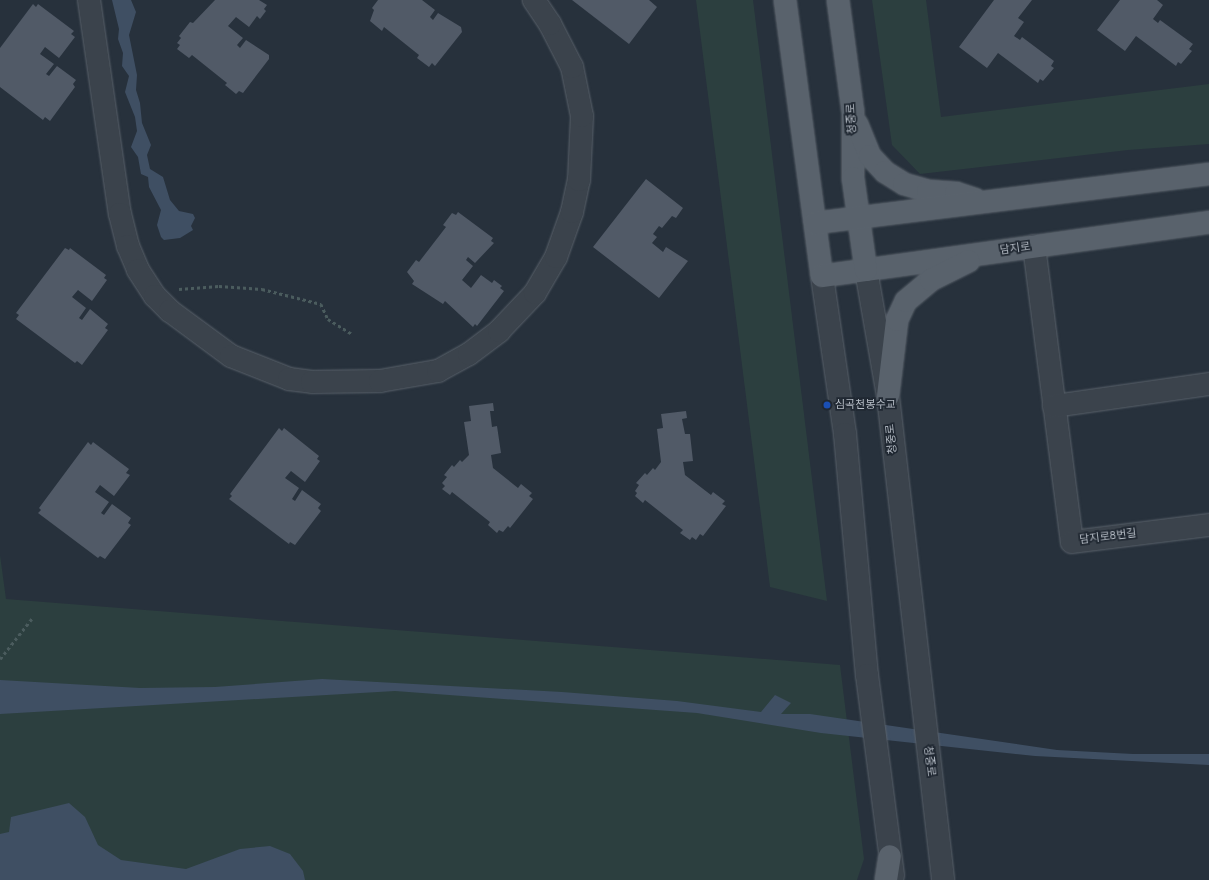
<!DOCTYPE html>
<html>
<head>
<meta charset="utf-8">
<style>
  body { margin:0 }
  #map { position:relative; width:1209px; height:880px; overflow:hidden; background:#27313c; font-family:"Work Sans","Noto Sans KR",sans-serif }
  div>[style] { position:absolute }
  .green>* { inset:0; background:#2c3f3f }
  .water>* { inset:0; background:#3f4f63 }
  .building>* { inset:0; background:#515a67 }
  .path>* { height:2.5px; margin-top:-1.25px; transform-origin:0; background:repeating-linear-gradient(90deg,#4b5c5e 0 3px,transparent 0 6px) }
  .roads { filter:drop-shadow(0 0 1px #59616a) drop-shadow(0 0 1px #59616a) }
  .minor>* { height:22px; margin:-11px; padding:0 11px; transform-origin:11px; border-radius:11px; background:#3b434c }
  .major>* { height:22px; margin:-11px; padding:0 11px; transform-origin:11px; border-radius:11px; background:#59626c }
  .dots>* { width:11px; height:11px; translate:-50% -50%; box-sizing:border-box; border:2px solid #202832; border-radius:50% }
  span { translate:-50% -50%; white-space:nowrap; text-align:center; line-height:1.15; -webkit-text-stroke:3.5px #202832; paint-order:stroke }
  .street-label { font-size:11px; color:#b7bec7 }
  .poi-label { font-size:11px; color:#b7bec7 }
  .left { translate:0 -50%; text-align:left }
</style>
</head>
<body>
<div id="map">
  <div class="green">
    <i style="clip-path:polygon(696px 0,753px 0,827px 601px,770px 587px)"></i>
    <i style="clip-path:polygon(872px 0,926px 0,941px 117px,1209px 84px,1209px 144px,1128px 150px,920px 174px,892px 145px)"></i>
    <i style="clip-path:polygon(0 555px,6px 599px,840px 665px,864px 859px,857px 880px,0 880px)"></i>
  </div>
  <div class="water">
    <i style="clip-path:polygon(112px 0,131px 0,136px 12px,129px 35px,137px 75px,136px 90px,140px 103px,142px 123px,151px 145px,147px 155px,150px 169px,163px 177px,170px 200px,179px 211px,193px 214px,195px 218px,191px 226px,193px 230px,180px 238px,164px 240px,161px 237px,157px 225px,161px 210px,149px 187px,148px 177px,141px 174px,138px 157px,131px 147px,137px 131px,135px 117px,125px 92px,129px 76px,122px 66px,123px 53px,118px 39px,119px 29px)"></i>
    <i style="clip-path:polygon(322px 679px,562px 692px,677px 701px,761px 712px,775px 695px,791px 703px,781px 714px,810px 714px,1057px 750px,1133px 754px,1209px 754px,1209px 765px,1035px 756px,821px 733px,697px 713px,395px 691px,0 714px,0 680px,140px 688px,215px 687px)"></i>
    <i style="clip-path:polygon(69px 803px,85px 817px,98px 845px,121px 860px,186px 869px,240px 849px,270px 846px,290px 854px,303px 871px,305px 880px,0 880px,0 834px,9px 832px,11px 817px)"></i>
  </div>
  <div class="building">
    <i style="clip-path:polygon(215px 0,259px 0,267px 5px,264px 9px,266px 11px,260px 19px,257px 16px,249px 27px,236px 17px,228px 26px,243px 38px,237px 45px,240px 48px,246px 40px,269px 55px,269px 59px,243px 93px,239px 91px,236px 94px,225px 85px,227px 83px,192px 55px,189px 58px,177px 49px,180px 45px,177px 43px,181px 38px,179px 36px,190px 22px,193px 23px)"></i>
    <i style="clip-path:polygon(378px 0,422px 0,435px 10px,430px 17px,433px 20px,438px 13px,461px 27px,462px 32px,435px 66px,432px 63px,429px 67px,417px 58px,419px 55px,384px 27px,382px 31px,370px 21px,374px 10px,372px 8px)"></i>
    <i style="clip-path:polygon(572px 0,649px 0,657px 7px,629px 44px)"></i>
    <i style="clip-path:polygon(994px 0,1032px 0,1018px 18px,1024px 22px,1014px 36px,1020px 40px,1022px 37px,1054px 61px,1051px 66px,1054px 68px,1043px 81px,1040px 79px,1038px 83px,998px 53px,987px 68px,959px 47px)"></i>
    <i style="clip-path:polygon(1120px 0,1157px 0,1163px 5px,1153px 19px,1158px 23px,1160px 20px,1193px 44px,1189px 49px,1192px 51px,1181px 64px,1178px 62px,1176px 66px,1136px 36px,1125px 51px,1097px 30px)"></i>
    <i style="clip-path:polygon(33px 4px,36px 7px,38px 4px,74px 31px,71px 34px,75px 37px,59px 58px,45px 47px,40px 54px,54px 64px,46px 74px,49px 76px,57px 66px,76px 80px,73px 84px,75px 87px,50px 121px,45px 117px,43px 120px,0 87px,0 48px)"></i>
    <i style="clip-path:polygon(646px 179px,683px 208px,676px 218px,672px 216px,662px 228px,659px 226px,653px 234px,657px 237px,652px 243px,663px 252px,666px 247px,688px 261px,659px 298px,593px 247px)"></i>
    <i style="clip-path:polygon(458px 212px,493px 238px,491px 241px,494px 243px,475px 263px,468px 257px,466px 260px,473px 266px,462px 280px,471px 288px,481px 275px,492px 283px,494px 280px,502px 286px,500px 288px,504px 291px,477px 326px,475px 324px,473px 327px,445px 301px,443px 304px,412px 284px,414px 281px,407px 272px,416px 260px,419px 262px,446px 227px,443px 225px,452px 213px,456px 215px)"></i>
    <i style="clip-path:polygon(65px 248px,69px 250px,70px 248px,106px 275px,104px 278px,107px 280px,92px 301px,78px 290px,72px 297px,86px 308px,79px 318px,82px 320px,90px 309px,108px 324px,105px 328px,108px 330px,82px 365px,77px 361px,75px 363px,16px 319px,19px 315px,16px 313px)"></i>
    <i style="clip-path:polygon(493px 403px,494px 411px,490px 411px,492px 427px,497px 426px,501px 453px,491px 455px,493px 468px,518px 488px,521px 484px,532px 493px,529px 496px,533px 499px,510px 528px,508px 526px,503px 532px,499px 530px,497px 533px,488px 525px,490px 522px,452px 492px,450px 495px,442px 489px,445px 486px,442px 483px,447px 477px,444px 475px,452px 465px,454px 467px,460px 460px,462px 462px,469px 455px,464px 422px,471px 421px,469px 406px)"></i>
    <i style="clip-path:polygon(686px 411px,687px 418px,682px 419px,685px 434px,690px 434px,693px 461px,683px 462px,685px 475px,711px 495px,713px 492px,725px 501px,722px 504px,726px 506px,703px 536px,700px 534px,696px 540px,692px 537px,690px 540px,680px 533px,683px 530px,645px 500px,643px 503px,635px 496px,637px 493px,635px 491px,639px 485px,636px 483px,645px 473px,647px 475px,653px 468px,655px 470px,661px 462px,657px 429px,663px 428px,661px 414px)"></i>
    <i style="clip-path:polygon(279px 428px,282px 431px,284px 428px,319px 456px,317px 459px,320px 461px,305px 482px,291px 471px,285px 478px,299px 488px,292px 499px,295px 501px,302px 490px,321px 504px,318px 508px,321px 511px,295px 545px,290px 542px,289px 544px,229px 499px,232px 496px,230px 494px)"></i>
    <i style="clip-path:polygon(88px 442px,91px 445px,93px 442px,129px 469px,126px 473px,130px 475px,114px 496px,100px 485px,95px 492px,109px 502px,101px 513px,104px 515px,112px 504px,131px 518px,128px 523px,131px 525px,105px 559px,100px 556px,98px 558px,38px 513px,41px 510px,39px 508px)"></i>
  </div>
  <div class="path">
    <i style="left:179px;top:289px;width:40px;rotate:-4.3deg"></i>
    <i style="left:219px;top:286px;width:43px;rotate:4deg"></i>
    <i style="left:262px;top:289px;width:61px;rotate:14.3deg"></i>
    <i style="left:321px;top:304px;width:17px;rotate:65deg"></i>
    <i style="left:328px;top:319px;width:28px;rotate:32deg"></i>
    <i style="left:0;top:659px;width:53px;rotate:-51.8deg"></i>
  </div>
  <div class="roads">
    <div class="minor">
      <i style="left:89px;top:0;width:216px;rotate:81.8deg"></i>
      <i style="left:120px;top:214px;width:33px;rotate:76deg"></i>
      <i style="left:128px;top:246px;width:26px;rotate:67deg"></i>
      <i style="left:138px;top:270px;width:31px;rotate:57deg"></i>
      <i style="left:155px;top:296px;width:21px;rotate:45deg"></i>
      <i style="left:170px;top:311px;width:76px;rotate:36.4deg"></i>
      <i style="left:231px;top:356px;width:62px;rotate:21.6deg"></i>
      <i style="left:289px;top:379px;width:23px;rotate:7deg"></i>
      <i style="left:312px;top:382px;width:68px;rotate:-0.8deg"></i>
      <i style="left:380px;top:381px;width:59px;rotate:-9.8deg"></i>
      <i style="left:438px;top:371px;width:35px;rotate:-29deg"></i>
      <i style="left:469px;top:354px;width:38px;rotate:-37deg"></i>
      <i style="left:499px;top:331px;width:52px;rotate:-46.5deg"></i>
      <i style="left:535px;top:293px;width:42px;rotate:-59.7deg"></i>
      <i style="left:556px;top:257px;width:48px;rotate:-70.4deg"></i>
      <i style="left:572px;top:212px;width:33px;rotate:-78deg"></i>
      <i style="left:579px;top:180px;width:64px;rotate:-87.3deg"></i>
      <i style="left:582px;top:116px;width:50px;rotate:-101.5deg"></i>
      <i style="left:572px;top:67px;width:48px;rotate:-117.1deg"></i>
      <i style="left:550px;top:24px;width:29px;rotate:-124deg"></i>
      <i style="left:1034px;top:246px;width:298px;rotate:82.7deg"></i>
      <i style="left:1072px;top:542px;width:138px;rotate:-7.1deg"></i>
      <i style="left:866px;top:270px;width:128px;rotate:80.1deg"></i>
      <i style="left:888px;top:396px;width:487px;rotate:83.5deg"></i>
      <i style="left:822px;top:276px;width:160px;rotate:81.7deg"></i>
      <i style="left:845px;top:434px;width:242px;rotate:84.8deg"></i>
      <i style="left:867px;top:675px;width:202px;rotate:82.6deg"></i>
      <i style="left:1054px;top:406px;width:157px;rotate:-8.1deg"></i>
    </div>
    <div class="major">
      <i style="left:785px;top:0;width:278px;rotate:82.4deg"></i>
      <i style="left:822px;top:276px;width:391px;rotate:-7.9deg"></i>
      <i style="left:838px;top:0;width:113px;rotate:82.4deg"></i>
      <i style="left:853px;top:112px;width:66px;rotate:90deg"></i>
      <i style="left:853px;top:178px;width:93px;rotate:82deg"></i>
      <i style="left:857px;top:124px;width:35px;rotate:68deg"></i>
      <i style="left:870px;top:156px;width:22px;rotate:47deg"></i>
      <i style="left:885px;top:172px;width:22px;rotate:32deg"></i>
      <i style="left:904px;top:184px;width:25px;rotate:16deg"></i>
      <i style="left:928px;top:191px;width:28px;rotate:4deg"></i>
      <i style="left:956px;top:193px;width:20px;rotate:18deg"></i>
      <i style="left:815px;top:223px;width:397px;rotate:-7.1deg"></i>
      <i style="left:888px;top:396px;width:77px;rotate:-83.2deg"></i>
      <i style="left:897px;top:320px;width:21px;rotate:-65deg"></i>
      <i style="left:906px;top:301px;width:33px;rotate:-40deg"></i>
      <i style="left:931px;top:280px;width:42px;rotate:-26.6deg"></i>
      <i style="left:886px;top:880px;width:24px;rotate:-81deg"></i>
    </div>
  </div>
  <div class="dots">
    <i style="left:827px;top:405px;background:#1a4fb4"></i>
  </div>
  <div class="street-label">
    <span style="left:852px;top:119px;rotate:-93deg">청중로</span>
    <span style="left:1015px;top:249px;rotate:-8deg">담지로</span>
    <span style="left:892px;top:439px;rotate:-96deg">청중로</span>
    <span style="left:1108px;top:537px;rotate:-7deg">담지로8번길</span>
    <span style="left:929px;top:761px;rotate:83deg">청중로</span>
  </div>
  <div class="poi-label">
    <span class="left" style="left:835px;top:405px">심곡천봉수교</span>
  </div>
</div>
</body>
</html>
